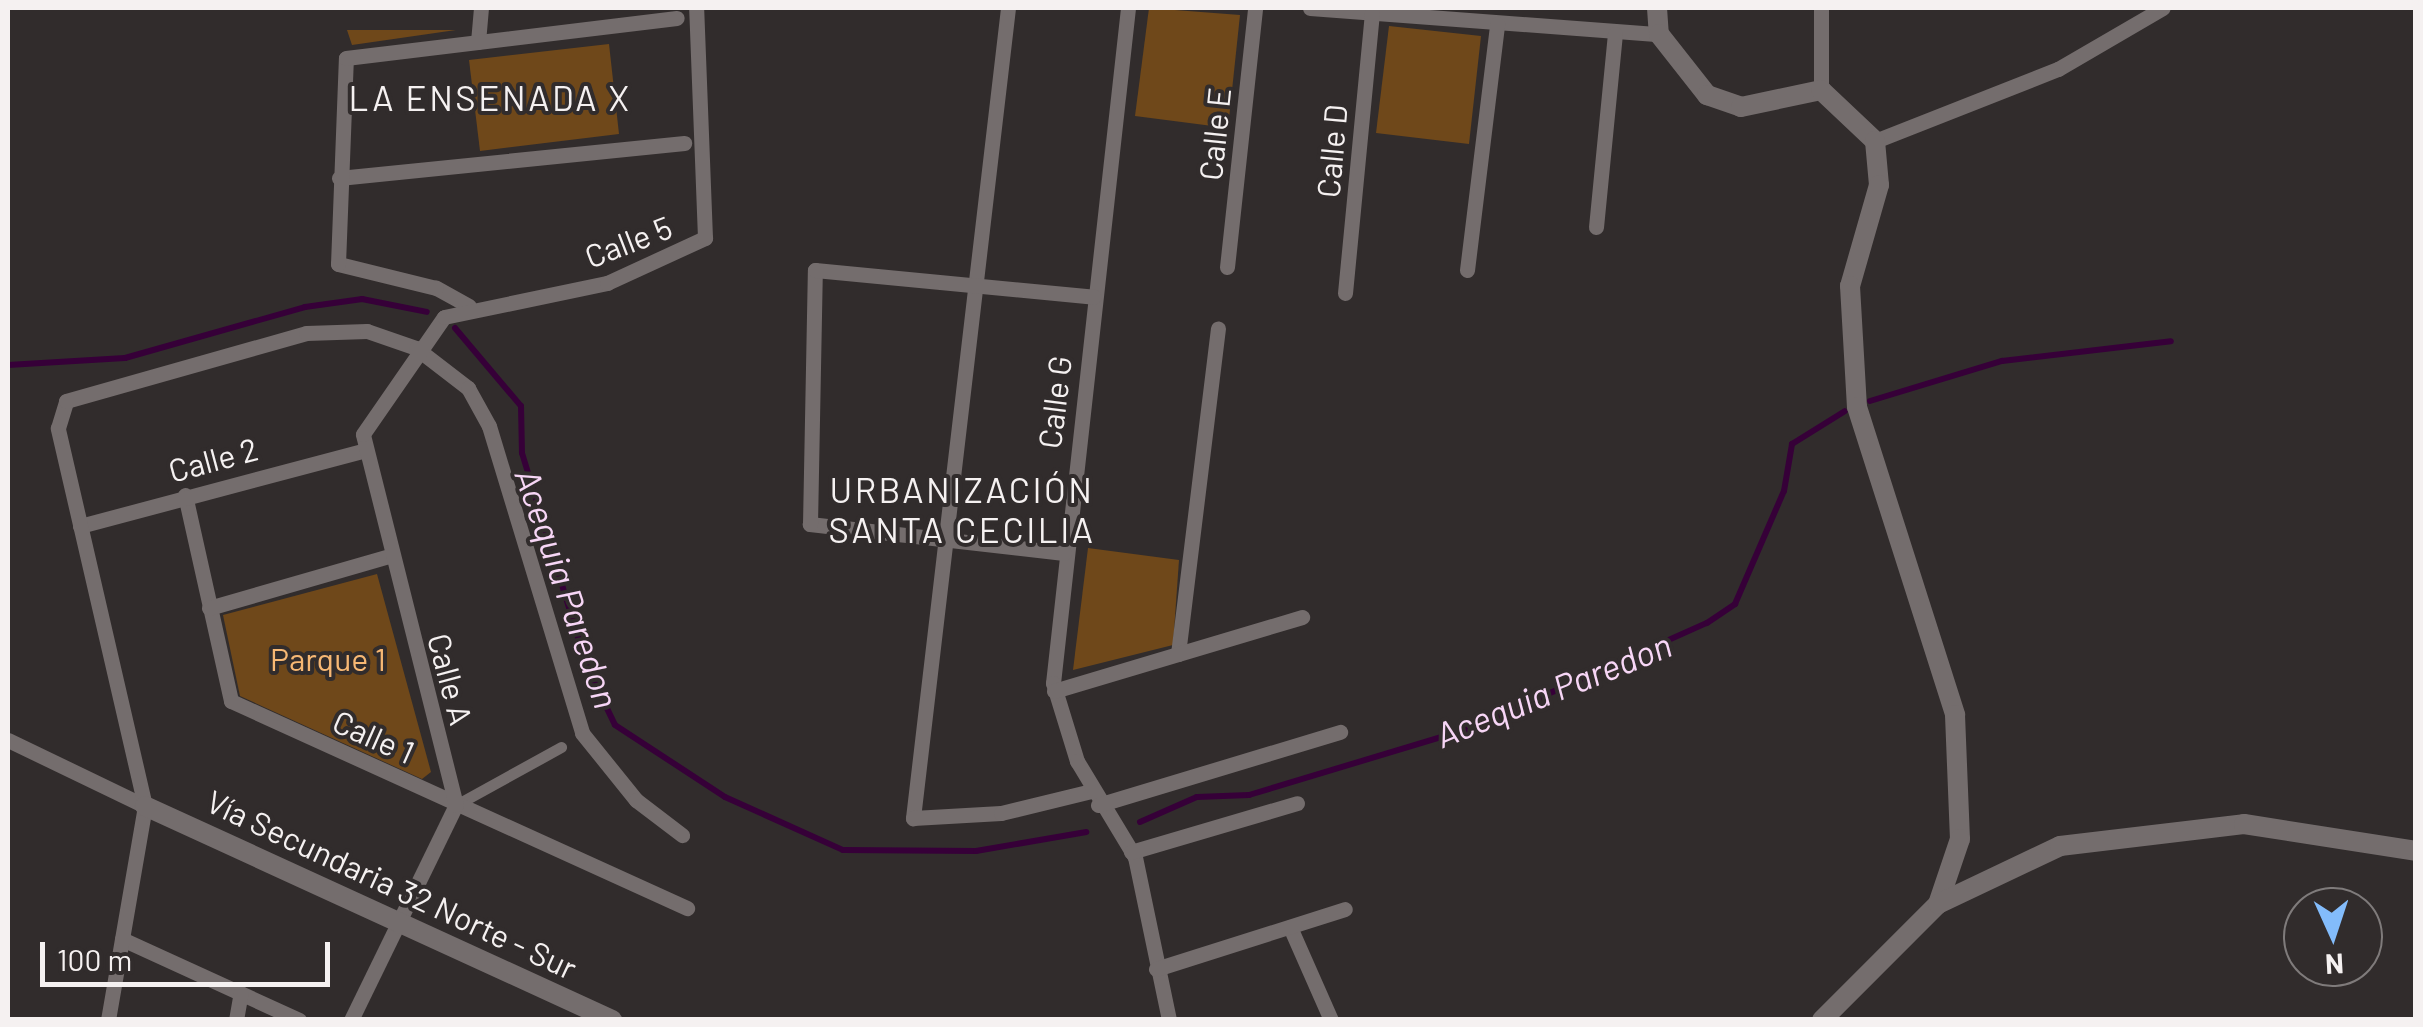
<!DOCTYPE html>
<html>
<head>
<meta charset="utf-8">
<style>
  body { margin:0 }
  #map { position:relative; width:2423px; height:1027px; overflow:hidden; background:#312c2c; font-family:Barlow,sans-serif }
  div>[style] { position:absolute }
  .green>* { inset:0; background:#6f481a }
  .stream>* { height:6px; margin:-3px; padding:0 3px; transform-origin:3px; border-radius:3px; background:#360038 }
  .pedestrian>* { height:11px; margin:-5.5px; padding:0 5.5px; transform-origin:5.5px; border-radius:5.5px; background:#746d6d }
  .minor>* { height:15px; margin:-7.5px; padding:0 7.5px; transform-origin:7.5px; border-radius:7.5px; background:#746d6d }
  .tertiary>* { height:20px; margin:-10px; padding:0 10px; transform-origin:10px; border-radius:10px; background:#746d6d }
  span { translate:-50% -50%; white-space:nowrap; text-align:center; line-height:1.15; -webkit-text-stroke:8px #312c2c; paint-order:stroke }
  .street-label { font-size:32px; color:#f5f1f1 }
  .park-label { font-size:32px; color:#f7b874 }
  .neighbourhood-label { font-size:35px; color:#f5f1f1; letter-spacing:2.5px }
  .water-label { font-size:35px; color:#f7d6f6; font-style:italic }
  .frame { position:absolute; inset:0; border:10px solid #f5f1f1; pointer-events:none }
  .north { position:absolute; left:2283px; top:887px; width:100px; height:100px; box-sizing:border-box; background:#312c2c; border:2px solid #7f7b7b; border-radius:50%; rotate:177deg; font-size:28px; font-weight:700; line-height:40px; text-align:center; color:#f5f1f1 }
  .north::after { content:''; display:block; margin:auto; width:35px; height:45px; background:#83bcfb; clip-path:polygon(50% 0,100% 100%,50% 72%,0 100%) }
  .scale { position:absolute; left:40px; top:942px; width:290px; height:45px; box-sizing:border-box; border:5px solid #f5f1f1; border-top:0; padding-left:12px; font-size:30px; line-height:35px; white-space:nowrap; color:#f5f1f1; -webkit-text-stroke:8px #312c2c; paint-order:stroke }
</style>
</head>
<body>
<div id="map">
  <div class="green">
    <i style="clip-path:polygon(1149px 8px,1240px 15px,1228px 128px,1135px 116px)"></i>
    <i style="clip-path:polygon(1389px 26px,1481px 36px,1469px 144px,1376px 133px)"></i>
    <i style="clip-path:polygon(347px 30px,456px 30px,352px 45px)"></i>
    <i style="clip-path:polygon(609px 44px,619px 134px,480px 151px,469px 60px)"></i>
    <i style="clip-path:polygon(1088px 548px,1179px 560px,1173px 645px,1073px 670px)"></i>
    <i style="clip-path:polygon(377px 574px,431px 772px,422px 779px,240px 696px,223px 615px)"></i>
  </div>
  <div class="stream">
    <i style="left:455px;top:328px;width:102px;rotate:49.8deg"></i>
    <i style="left:521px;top:406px;width:47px;rotate:88.8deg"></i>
    <i style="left:522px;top:453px;width:224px;rotate:73.1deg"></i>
    <i style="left:587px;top:667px;width:64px;rotate:64.2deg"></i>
    <i style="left:615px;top:725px;width:131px;rotate:33.2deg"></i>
    <i style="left:725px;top:797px;width:129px;rotate:24.2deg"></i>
    <i style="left:843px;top:850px;width:133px;rotate:0.4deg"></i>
    <i style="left:976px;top:851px;width:112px;rotate:-9.8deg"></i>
    <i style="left:8px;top:365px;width:117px;rotate:-3.4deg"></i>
    <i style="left:125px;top:358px;width:187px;rotate:-15.8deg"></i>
    <i style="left:305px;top:307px;width:58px;rotate:-8deg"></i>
    <i style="left:362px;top:299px;width:66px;rotate:11.3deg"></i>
    <i style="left:1870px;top:401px;width:138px;rotate:-16.9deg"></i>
    <i style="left:2002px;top:361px;width:170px;rotate:-6.7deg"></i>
    <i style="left:1140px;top:822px;width:62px;rotate:-23.7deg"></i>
    <i style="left:1197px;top:797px;width:52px;rotate:-2.2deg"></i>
    <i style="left:1249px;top:795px;width:235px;rotate:-16.8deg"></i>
    <i style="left:1474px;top:727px;width:255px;rotate:-24.1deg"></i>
    <i style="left:1707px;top:623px;width:34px;rotate:-34deg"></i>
    <i style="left:1735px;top:604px;width:123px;rotate:-66.6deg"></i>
    <i style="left:1784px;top:491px;width:48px;rotate:-80.3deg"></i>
    <i style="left:1792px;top:444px;width:62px;rotate:-31.9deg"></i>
  </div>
  <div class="pedestrian">
    <i style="left:456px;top:805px;width:120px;rotate:-28.9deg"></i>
  </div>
  <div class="minor">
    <i style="left:1008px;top:8px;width:816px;rotate:96.69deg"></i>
    <i style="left:913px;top:818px;width:88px;rotate:-3.3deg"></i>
    <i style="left:1001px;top:813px;width:93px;rotate:-13.7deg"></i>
    <i style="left:1128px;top:8px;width:679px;rotate:96.34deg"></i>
    <i style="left:1053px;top:683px;width:82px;rotate:72.9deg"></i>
    <i style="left:1077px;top:761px;width:112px;rotate:58.9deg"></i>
    <i style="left:1135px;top:857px;width:167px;rotate:78.2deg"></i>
    <i style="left:1310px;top:8px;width:350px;rotate:4.3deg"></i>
    <i style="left:1821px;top:8px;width:82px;rotate:90deg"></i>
    <i style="left:478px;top:42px;width:34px;rotate:-85deg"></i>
    <i style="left:1875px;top:141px;width:197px;rotate:-21.5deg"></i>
    <i style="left:2058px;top:69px;width:121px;rotate:-30.2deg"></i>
    <i style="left:339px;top:178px;width:347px;rotate:-5.8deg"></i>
    <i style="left:1596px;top:227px;width:194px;rotate:-84.4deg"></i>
    <i style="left:1227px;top:267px;width:261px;rotate:-83.8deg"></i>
    <i style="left:1467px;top:270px;width:248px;rotate:-83deg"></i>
    <i style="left:1345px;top:293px;width:281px;rotate:-84.5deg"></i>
    <i style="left:469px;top:306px;width:38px;rotate:-151deg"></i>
    <i style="left:436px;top:288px;width:101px;rotate:-166.2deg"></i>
    <i style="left:338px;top:264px;width:206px;rotate:-87.8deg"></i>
    <i style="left:346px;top:58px;width:333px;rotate:-6.9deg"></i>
    <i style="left:185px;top:495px;width:211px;rotate:77.4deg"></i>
    <i style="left:231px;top:701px;width:501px;rotate:24.42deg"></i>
    <i style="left:80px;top:526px;width:292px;rotate:-14.9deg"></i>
    <i style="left:1064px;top:553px;width:256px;rotate:-173.5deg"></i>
    <i style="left:810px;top:524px;width:254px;rotate:-88.9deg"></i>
    <i style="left:815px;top:270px;width:280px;rotate:5.5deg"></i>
    <i style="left:209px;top:608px;width:187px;rotate:-16.1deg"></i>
    <i style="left:1178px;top:654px;width:328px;rotate:-83deg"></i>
    <i style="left:1054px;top:691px;width:259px;rotate:-16.6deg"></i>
    <i style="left:8px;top:740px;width:152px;rotate:25.7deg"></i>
    <i style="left:1098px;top:805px;width:253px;rotate:-16.8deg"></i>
    <i style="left:1131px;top:852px;width:173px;rotate:-16.4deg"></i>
    <i style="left:1290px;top:927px;width:102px;rotate:66.2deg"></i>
    <i style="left:122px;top:939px;width:195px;rotate:24.6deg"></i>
    <i style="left:1156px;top:969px;width:198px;rotate:-17.6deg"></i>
    <i style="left:108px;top:1020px;width:217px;rotate:-80.2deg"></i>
    <i style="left:145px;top:806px;width:388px;rotate:-103deg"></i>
    <i style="left:58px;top:428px;width:28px;rotate:-73deg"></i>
    <i style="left:66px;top:401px;width:249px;rotate:-15.8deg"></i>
    <i style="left:306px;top:333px;width:61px;rotate:-1.9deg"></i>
    <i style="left:367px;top:331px;width:52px;rotate:19.1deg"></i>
    <i style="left:416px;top:348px;width:66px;rotate:37.6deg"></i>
    <i style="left:468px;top:388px;width:43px;rotate:61.1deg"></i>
    <i style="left:489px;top:426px;width:321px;rotate:73.1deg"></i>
    <i style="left:582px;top:733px;width:86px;rotate:51.1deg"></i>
    <i style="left:636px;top:800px;width:58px;rotate:37.3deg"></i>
    <i style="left:236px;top:1020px;width:27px;rotate:-80deg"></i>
    <i style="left:351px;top:1020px;width:239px;rotate:-64deg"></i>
    <i style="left:456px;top:805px;width:382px;rotate:-104.1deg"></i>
    <i style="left:363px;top:434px;width:142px;rotate:-55.3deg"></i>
    <i style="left:444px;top:317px;width:167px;rotate:-11.8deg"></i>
    <i style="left:607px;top:283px;width:108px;rotate:-24.7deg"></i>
    <i style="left:705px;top:238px;width:230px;rotate:-92.2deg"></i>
  </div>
  <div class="tertiary">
    <i style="left:1657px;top:8px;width:26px;rotate:86deg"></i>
    <i style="left:1659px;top:34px;width:78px;rotate:51.8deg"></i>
    <i style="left:1707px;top:95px;width:36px;rotate:19deg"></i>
    <i style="left:1741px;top:107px;width:82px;rotate:-12deg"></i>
    <i style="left:1821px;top:90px;width:74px;rotate:43.4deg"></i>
    <i style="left:1875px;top:141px;width:44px;rotate:84.8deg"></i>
    <i style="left:1879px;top:185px;width:105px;rotate:106deg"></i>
    <i style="left:1850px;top:286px;width:121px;rotate:86.7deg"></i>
    <i style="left:1857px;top:407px;width:323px;rotate:72.3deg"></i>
    <i style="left:1955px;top:715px;width:124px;rotate:87.7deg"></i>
    <i style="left:1960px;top:839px;width:69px;rotate:108.7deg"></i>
    <i style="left:145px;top:806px;width:514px;rotate:24.62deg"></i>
    <i style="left:1822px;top:1020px;width:164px;rotate:-45deg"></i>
    <i style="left:1938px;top:904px;width:135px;rotate:-25.4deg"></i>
    <i style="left:2060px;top:846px;width:185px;rotate:-6.8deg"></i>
    <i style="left:2244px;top:824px;width:174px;rotate:8.9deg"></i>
  </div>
  <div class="street-label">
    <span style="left:1214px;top:134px;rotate:-84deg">Calle E</span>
    <span style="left:1331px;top:151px;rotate:-85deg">Calle D</span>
    <span style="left:628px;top:241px;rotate:-21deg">Calle 5</span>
    <span style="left:1054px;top:402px;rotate:-83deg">Calle G</span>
    <span style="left:213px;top:459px;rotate:-15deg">Calle 2</span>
    <span style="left:451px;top:679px;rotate:75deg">Calle A</span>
    <span style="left:374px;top:736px;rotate:24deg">Calle 1</span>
    <span style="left:392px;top:884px;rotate:25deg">Vía Secundaria 32 Norte - Sur</span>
  </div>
  <div class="park-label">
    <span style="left:328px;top:658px">Parque 1</span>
  </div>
  <div class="neighbourhood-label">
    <span style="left:490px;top:97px">LA ENSENADA X</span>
    <span style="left:962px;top:509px">URBANIZACIÓN<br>SANTA CECILIA</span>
  </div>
  <div class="water-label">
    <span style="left:568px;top:588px;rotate:71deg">Acequia Paredon</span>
    <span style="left:1553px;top:689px;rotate:-22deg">Acequia Paredon</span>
  </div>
  <div class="frame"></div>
  <div class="north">N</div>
  <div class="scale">100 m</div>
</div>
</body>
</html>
